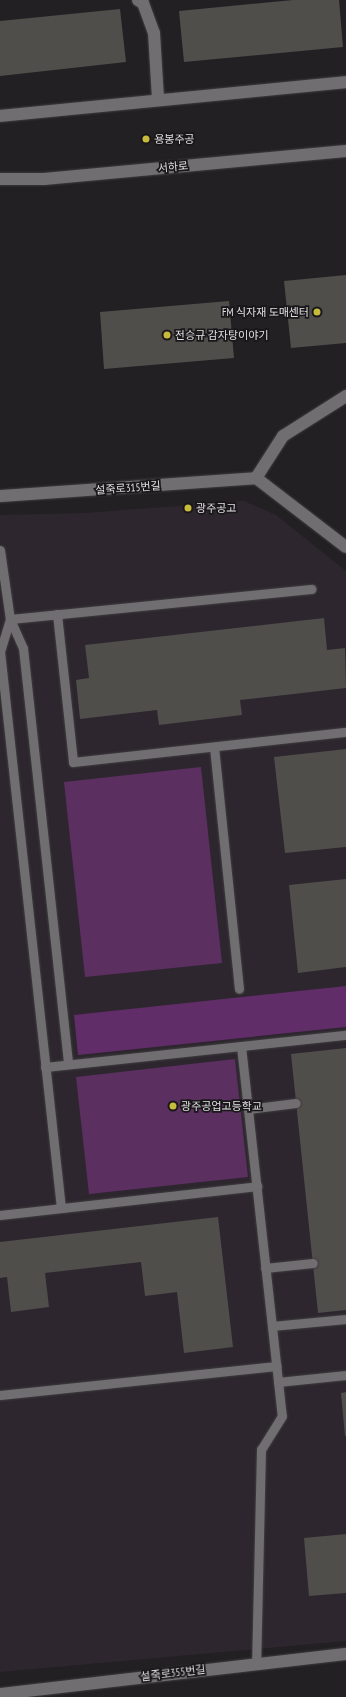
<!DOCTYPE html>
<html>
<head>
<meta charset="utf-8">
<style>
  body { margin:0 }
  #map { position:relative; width:346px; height:1697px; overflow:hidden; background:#222022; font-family:"PT Sans Narrow","Noto Sans KR",sans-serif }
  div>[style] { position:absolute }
  .built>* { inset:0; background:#2d262e }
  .green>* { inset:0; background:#5c2f61 }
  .forest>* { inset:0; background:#612d68 }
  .building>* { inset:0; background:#4f4e4b }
  .roads { filter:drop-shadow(0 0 1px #3f3d3f) drop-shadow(0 0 1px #3f3d3f) }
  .lane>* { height:9px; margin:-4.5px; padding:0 4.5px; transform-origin:4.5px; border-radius:4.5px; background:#716e71 }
  .street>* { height:12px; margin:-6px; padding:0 6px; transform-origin:6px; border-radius:6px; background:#716e71 }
  .secondary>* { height:12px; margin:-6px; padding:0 6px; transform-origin:6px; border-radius:6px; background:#716e71 }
  .dots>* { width:11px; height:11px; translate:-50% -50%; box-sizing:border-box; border:2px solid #191719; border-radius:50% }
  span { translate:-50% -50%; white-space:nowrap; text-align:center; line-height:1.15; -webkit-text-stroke:3.5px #191719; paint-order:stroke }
  .poi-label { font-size:11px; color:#e0dee0 }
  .left { translate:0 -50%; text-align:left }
  .right { translate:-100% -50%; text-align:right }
  .street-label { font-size:11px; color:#e0dee0 }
</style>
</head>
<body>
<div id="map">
  <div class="built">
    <i style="clip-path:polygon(244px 501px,276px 515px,346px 571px,346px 1641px,0 1672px,0 515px,85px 513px)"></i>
  </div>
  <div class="green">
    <i style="clip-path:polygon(201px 767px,222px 963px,85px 977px,64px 782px)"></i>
    <i style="clip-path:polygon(235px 1059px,248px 1177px,89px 1194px,76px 1077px)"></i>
  </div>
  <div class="forest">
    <i style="clip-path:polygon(346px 986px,346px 1027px,78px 1055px,74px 1015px)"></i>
  </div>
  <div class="building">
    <i style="clip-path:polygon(293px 0,339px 0,343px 47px,184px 62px,179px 11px)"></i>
    <i style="clip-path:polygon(120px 9px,126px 62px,0 76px,0 21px)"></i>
    <i style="clip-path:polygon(346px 275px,346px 343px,291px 348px,284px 281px)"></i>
    <i style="clip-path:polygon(229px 301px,234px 358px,104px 369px,100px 312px)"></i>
    <i style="clip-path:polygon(324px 618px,327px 650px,345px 648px,346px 688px,240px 700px,242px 715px,159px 725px,157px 710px,80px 719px,76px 680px,89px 678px,85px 645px)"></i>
    <i style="clip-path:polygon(346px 749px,346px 847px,285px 853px,274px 757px)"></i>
    <i style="clip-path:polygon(346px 879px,346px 967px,298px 973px,289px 885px)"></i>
    <i style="clip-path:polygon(346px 1048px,346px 1310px,318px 1313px,291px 1054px)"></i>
    <i style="clip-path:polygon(218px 1217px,233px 1347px,184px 1353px,177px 1292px,145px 1296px,141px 1262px,45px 1273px,49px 1307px,11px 1312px,7px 1277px,0 1278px,0 1242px)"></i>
    <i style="clip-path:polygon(346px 1392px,346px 1436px,345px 1436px,341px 1393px)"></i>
    <i style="clip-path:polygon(346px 1534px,346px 1593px,309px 1596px,304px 1538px)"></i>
  </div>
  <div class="roads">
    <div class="lane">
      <i style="left:0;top:550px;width:70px;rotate:81.8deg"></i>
      <i style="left:10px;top:619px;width:32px;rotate:66deg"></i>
      <i style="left:23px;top:648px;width:418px;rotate:83.8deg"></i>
      <i style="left:57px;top:614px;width:149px;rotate:83.8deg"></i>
      <i style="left:73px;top:762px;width:275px;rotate:-6.3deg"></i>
      <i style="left:10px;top:619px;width:34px;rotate:107deg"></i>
      <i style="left:0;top:651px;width:560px;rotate:83.75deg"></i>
      <i style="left:10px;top:619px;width:303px;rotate:-5.7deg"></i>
      <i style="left:214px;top:747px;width:243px;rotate:84.1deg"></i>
      <i style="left:241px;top:1046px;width:372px;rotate:83.7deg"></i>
      <i style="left:282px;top:1416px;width:39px;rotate:122deg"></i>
      <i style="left:261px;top:1449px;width:214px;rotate:91.3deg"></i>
      <i style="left:45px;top:1067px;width:303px;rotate:-6.1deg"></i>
      <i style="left:248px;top:1109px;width:48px;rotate:-7.1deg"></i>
      <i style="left:0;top:1215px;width:259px;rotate:-6.4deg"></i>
      <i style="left:265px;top:1268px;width:48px;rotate:-5.9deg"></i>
      <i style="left:272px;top:1326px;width:74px;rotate:-5.4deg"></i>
      <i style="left:278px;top:1382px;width:68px;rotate:-5.9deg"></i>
      <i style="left:0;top:1395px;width:278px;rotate:-6deg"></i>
    </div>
    <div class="street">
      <i style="left:138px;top:0;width:6px;rotate:31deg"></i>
      <i style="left:143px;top:3px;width:32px;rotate:70deg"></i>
      <i style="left:154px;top:33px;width:66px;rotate:86.5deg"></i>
      <i style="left:0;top:116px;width:348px;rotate:-5.6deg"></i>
      <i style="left:256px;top:478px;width:50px;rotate:-57.3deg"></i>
      <i style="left:283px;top:436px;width:75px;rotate:-32.4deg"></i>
      <i style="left:0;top:496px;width:257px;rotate:-4deg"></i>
      <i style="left:256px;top:478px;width:113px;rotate:37.5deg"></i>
      <i style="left:0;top:1694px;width:348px;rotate:-6.6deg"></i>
    </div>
    <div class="secondary">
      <i style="left:0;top:179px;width:44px"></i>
      <i style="left:44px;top:179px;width:303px;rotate:-5.3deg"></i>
    </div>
  </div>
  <div class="dots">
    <i style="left:146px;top:139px;background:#c8bb3b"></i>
    <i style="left:317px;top:312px;background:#c8bb3b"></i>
    <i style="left:167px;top:335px;background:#c8bb3b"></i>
    <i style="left:188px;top:508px;background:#c8bb3b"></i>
    <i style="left:173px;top:1106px;background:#c8bb3b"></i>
  </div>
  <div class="poi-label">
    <span class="left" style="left:154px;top:139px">용봉주공</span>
    <span class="right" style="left:309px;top:312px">FM 식자재 도매센터</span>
    <span class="left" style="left:175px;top:335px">전승규 감자탕이야기</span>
    <span class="left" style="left:196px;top:508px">광주공고</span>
    <span class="left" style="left:181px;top:1106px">광주공업고등학교</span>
  </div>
  <div class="street-label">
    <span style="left:173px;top:167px;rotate:-5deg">서하로</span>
    <span style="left:128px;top:488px;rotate:-4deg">설죽로315번길</span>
    <span style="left:173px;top:1673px;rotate:-7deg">설죽로355번길</span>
  </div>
</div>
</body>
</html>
